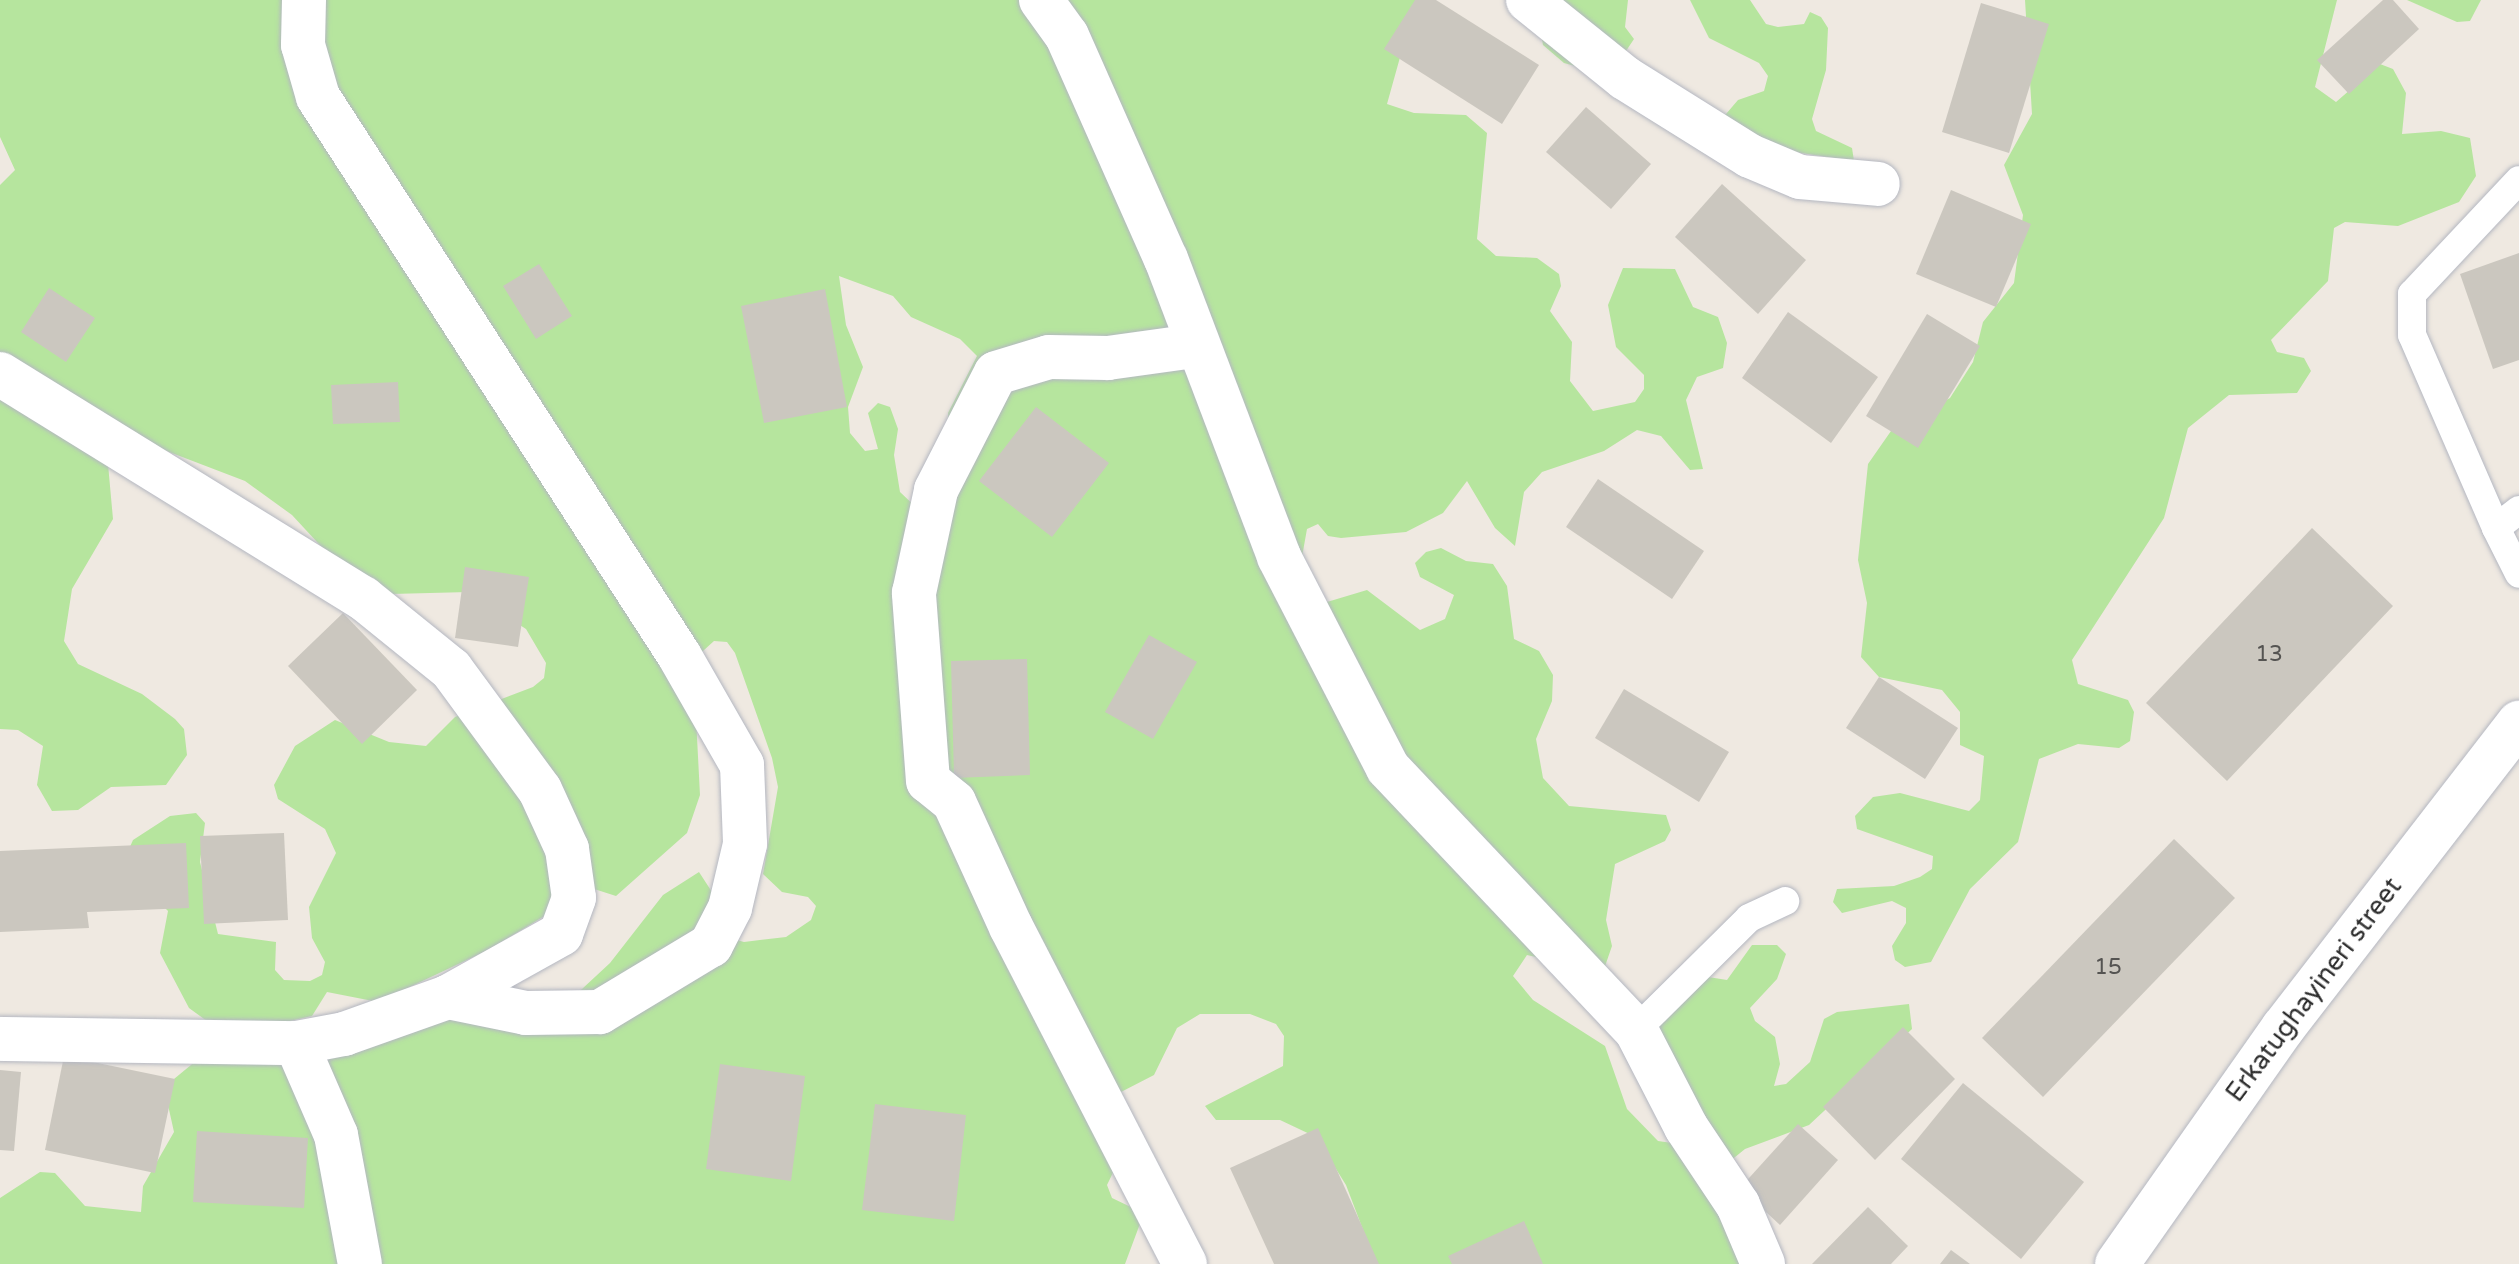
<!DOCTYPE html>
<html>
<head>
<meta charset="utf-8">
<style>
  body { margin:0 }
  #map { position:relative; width:2519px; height:1264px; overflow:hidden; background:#efe9e1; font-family:"Varela Round",sans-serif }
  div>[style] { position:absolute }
  .green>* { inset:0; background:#b6e59e }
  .building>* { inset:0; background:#cbc7bf }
  .roads { filter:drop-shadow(0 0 2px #b4b7c1) drop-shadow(0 0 2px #b4b7c1) }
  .lane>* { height:28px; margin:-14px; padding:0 14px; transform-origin:14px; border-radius:14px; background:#fff }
  .street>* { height:44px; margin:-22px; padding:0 22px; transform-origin:22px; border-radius:22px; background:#fff }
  span { translate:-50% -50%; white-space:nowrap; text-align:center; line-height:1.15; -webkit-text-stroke:6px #fff; paint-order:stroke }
  .number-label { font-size:22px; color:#555452 }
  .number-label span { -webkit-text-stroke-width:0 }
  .street-label { font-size:26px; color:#2e2e2e }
</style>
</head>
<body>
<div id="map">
  <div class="green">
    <i style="clip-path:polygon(evenodd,0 0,1416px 0,1387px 104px,1414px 113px,1466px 115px,1487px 133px,1477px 239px,1496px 256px,1537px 258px,1559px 274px,1561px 286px,1550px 311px,1572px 342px,1570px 381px,1593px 411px,1635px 402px,1644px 389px,1644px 375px,1616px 347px,1608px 305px,1623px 268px,1675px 269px,1693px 307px,1718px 317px,1727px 343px,1723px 368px,1697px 377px,1686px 400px,1703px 469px,1690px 470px,1661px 436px,1637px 430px,1604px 451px,1542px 472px,1524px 492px,1515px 546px,1495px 528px,1467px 481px,1443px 513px,1406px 532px,1341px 538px,1328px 536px,1318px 524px,1307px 529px,1298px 579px,1313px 599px,1327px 602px,1367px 590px,1420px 630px,1445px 619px,1454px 595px,1420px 577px,1415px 563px,1426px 552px,1441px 548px,1466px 561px,1493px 564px,1507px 586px,1514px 639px,1539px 651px,1553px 675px,1552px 701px,1536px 739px,1543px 778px,1569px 806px,1666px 815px,1671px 830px,1665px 841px,1615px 864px,1606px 920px,1612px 946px,1603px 972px,1527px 955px,1513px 976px,1533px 1000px,1605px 1046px,1627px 1109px,1658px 1141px,1672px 1143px,1651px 1036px,1702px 976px,1727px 980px,1752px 945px,1777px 945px,1786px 954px,1777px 979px,1750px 1008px,1755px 1021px,1775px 1037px,1780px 1064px,1774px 1086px,1786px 1084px,1810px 1062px,1824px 1019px,1837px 1012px,1909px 1004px,1912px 1029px,1809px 1125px,1745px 1149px,1724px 1166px,1764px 1264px,1376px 1264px,1346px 1185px,1316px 1137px,1280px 1120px,1216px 1120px,1205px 1106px,1283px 1066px,1284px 1036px,1276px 1024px,1250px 1014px,1200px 1014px,1177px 1028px,1154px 1075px,1121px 1092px,1124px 1150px,1107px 1185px,1112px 1198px,1135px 1209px,1141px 1221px,1125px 1264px,0 1264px,0 1198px,40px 1172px,55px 1173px,85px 1206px,141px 1212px,143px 1186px,174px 1132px,168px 1105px,174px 1079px,197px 1060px,368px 1028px,568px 1002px,610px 963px,663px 895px,699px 872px,712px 892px,718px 935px,744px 942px,786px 937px,811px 920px,816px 906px,808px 897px,782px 892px,763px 874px,778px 787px,772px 758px,735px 653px,727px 642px,714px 641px,693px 660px,700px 795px,687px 833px,616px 896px,591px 888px,488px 950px,378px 1002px,327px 992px,312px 1016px,285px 1022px,211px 1024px,189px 1008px,160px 953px,168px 911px,122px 865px,133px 840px,170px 816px,196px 813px,205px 823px,200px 862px,218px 934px,276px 942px,275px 970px,284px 980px,310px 981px,322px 975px,325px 962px,312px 938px,309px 907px,336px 853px,325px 829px,278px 799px,274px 785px,295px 746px,335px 720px,389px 742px,426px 746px,455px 717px,533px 687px,544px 678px,546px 663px,526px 629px,469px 592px,391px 594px,342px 569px,292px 515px,245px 481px,143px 442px,108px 464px,113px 519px,72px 589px,64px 641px,78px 664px,142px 694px,175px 719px,184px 729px,187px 755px,166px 785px,111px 787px,78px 810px,52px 811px,37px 785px,43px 746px,18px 730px,0 729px,0 185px,15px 170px,0 137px,0 0,839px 276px,893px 296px,911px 317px,960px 339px,977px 356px,948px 413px,951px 453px,919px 510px,900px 492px,894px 455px,898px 429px,890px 407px,878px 403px,868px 413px,878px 449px,865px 451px,850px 433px,848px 407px,863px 367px,846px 325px,839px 276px)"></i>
    <i style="clip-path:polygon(1535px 0,1628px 0,1625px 27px,1634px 39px,1626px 51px,1590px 70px,1564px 63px,1543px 45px)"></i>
    <i style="clip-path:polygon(1690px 0,1750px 0,1766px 24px,1778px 27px,1804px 24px,1810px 12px,1821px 17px,1828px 28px,1826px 70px,1812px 119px,1816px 131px,1852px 148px,1854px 161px,1748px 145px,1720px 121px,1738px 100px,1764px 91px,1768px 76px,1759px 63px,1709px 38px)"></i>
    <i style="clip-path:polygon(2025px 0,2337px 0,2315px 87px,2336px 102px,2380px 64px,2393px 69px,2406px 93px,2402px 134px,2441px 131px,2470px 138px,2476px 176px,2459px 202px,2398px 226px,2345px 222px,2334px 228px,2328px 281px,2271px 340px,2277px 352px,2304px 358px,2311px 371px,2297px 393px,2229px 395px,2188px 428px,2164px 518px,2072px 660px,2078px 684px,2128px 700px,2134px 712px,2130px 741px,2119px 748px,2078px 744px,2039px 759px,2018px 842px,1970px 889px,1931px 962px,1905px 967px,1895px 960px,1892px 946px,1906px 923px,1906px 908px,1892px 901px,1842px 913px,1833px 902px,1837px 889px,1894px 886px,1920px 877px,1932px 869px,1933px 856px,1857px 829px,1855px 816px,1873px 797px,1900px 793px,1969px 811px,1980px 800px,1984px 756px,1960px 745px,1960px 712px,1942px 690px,1879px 677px,1861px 657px,1867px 603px,1858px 560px,1868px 464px,1891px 431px,1950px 398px,1973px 362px,1983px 322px,2014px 283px,2023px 215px,2004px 165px,2032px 114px)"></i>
    <i style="clip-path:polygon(2407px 0,2481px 0,2470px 21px,2457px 22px)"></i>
  </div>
  <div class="building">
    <i style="clip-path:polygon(1415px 0,1436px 0,1539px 65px,1502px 124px,1384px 49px)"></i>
    <i style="clip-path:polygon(2383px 0,2393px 0,2419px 29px,2349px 94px,2317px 60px)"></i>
    <i style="clip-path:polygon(1981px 3px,2049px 24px,2009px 153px,1942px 132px)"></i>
    <i style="clip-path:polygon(1586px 107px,1651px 164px,1611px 209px,1546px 152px)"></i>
    <i style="clip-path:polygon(1722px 184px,1806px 260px,1758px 314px,1675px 237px)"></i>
    <i style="clip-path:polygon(1951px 190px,2031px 224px,1996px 307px,1916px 274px)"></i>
    <i style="clip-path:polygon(2519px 253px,2519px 360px,2493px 369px,2460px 274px)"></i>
    <i style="clip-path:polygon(539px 264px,572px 316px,536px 339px,503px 286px)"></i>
    <i style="clip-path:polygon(49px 288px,95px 318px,66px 362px,21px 332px)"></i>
    <i style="clip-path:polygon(825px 289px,847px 407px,764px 423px,741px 306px)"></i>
    <i style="clip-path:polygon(1788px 312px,1878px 377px,1831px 443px,1742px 378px)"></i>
    <i style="clip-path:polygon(1927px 314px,1980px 346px,1918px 448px,1866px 416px)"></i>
    <i style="clip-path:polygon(398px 382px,400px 422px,333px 424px,331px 385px)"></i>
    <i style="clip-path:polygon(1036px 407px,1109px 463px,1052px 537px,979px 481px)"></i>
    <i style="clip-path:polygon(1598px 479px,1704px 551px,1672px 599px,1566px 527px)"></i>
    <i style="clip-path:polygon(2312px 528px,2393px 606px,2227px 781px,2146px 703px)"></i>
    <i style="clip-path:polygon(465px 567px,529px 577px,518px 647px,455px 638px)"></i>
    <i style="clip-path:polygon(343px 613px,417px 690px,362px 744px,288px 666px)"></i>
    <i style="clip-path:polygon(1149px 635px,1197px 662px,1153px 739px,1105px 712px)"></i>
    <i style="clip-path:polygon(1027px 659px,1030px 775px,954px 778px,951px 661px)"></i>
    <i style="clip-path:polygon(1879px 677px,1958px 728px,1925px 779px,1846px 728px)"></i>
    <i style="clip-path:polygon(1624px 689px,1729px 752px,1699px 802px,1595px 738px)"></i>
    <i style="clip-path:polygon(284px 833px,288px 920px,204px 924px,200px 836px)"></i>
    <i style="clip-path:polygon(2174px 839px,2235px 898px,2043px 1097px,1982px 1038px)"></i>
    <i style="clip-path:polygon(186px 843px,189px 908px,87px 912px,89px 928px,0 932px,0 851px)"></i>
    <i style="clip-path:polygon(1903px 1027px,1955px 1079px,1875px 1160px,1823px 1107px)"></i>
    <i style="clip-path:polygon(64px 1056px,175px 1079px,155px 1173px,45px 1150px)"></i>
    <i style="clip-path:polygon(720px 1064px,805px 1076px,791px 1181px,706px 1169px)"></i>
    <i style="clip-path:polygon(0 1070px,21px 1072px,14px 1151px,0 1150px)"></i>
    <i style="clip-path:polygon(1963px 1083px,2084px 1182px,2021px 1259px,1901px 1159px)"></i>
    <i style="clip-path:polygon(875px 1104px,966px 1115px,954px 1221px,862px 1210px)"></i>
    <i style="clip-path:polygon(1798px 1124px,1838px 1160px,1780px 1225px,1740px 1188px)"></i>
    <i style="clip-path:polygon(1318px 1128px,1379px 1264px,1274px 1264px,1230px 1168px)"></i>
    <i style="clip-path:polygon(197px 1131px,308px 1138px,304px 1208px,193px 1202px)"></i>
    <i style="clip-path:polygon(1868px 1207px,1908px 1246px,1891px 1264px,1812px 1264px)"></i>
    <i style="clip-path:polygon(1524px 1221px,1543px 1264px,1452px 1264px,1448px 1256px)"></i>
    <i style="clip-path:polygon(1951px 1250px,1970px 1264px,1940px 1264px)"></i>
  </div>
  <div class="roads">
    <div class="lane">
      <i style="left:2519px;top:510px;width:29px;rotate:142deg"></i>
      <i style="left:2496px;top:528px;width:51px;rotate:63.4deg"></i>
      <i style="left:2496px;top:528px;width:210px;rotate:-113.5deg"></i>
      <i style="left:2412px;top:335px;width:41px;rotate:-90deg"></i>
      <i style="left:2412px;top:294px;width:156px;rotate:-46.8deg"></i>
      <i style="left:1636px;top:1030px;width:159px;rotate:-44.7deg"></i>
      <i style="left:1749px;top:918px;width:40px;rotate:-25deg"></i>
    </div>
    <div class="street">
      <i style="left:304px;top:0;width:45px;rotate:91.3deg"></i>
      <i style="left:303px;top:45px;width:54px;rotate:73.9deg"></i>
      <i style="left:318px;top:97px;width:665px;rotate:57.1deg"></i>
      <i style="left:679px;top:655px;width:127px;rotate:60.2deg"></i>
      <i style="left:742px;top:765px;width:79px;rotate:87.8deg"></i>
      <i style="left:745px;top:844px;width:66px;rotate:103.2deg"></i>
      <i style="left:730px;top:908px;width:42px;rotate:117.2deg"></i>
      <i style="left:711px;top:945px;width:130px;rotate:148.9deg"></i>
      <i style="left:600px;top:1012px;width:74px;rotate:179.2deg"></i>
      <i style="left:526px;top:1013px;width:80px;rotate:-168.4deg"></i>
      <i style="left:1041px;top:0;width:44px;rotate:54.2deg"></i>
      <i style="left:1067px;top:36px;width:244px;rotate:66.1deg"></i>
      <i style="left:1166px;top:259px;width:319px;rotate:69.2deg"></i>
      <i style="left:1279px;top:557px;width:237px;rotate:62.7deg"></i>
      <i style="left:1388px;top:768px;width:361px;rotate:46.6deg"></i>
      <i style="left:1636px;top:1030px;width:109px;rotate:62.7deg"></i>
      <i style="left:1686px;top:1127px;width:94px;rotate:56.3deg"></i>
      <i style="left:1738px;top:1205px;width:64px;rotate:67deg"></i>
      <i style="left:1528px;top:0;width:124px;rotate:38.8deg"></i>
      <i style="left:1625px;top:78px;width:147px;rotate:32deg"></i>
      <i style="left:1750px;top:156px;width:54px;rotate:22.8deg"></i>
      <i style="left:1800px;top:177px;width:78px;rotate:5.1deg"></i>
      <i style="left:0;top:374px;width:427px;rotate:31.7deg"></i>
      <i style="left:363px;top:598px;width:113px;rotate:38.9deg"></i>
      <i style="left:451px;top:669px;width:150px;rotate:53.7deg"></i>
      <i style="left:540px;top:790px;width:65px;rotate:65.4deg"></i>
      <i style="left:567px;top:849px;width:49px;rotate:81.9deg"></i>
      <i style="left:574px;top:898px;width:38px;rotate:110deg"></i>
      <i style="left:561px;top:934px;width:129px;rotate:150.9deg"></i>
      <i style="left:448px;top:997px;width:110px;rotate:160.4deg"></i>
      <i style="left:344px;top:1034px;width:49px;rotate:169.4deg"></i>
      <i style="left:0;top:1039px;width:296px;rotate:0.8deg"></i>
      <i style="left:296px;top:1043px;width:100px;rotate:66.5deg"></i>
      <i style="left:336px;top:1135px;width:131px;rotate:79.5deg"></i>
      <i style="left:1185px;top:1264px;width:379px;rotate:-117.3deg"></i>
      <i style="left:1011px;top:927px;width:137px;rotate:-114.5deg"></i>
      <i style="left:954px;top:802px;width:33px;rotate:-141deg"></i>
      <i style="left:928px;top:781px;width:189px;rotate:-94.3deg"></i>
      <i style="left:914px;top:593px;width:105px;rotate:-77.9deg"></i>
      <i style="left:936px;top:490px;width:131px;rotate:-62.9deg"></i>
      <i style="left:996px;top:373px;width:55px;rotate:-16.8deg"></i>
      <i style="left:1049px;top:357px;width:59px;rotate:1deg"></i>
      <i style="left:1108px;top:358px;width:87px;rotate:-7.9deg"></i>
      <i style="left:2117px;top:1264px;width:289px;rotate:-54.9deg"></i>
      <i style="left:2283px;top:1028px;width:386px;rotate:-52.3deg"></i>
    </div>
  </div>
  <div class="number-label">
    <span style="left:2269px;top:655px">13</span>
    <span style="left:2108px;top:968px">15</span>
  </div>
  <div class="street-label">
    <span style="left:2314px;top:990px;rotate:-53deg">Erkatughayineri street</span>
  </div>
</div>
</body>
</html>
